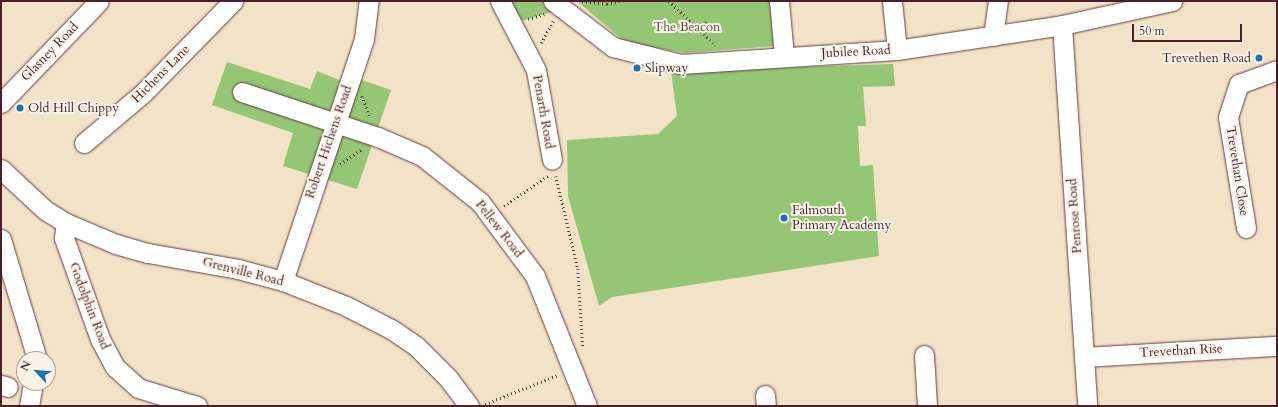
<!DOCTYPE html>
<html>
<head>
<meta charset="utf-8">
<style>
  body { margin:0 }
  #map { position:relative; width:1278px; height:407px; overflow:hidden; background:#f2e2c7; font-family:Cardo,serif }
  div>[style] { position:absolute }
  .green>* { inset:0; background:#95c675 }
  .path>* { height:2.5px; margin-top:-1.25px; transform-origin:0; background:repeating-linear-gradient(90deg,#633c42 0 1px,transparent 0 4px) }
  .roads { filter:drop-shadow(0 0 1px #633c42) drop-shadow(0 0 1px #633c42) }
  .minor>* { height:19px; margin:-9.5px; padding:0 9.5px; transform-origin:9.5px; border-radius:9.5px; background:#fff }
  .dots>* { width:11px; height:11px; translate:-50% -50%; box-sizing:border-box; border:2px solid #f7f3e8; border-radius:50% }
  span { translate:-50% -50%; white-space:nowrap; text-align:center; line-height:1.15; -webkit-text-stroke:4px #f7f3e8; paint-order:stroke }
  .park-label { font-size:13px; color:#605141 }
  .street-label { font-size:13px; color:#4a1f2b }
  .poi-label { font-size:13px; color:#4a1f2b }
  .right { translate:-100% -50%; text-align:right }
  .left { translate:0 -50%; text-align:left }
  .frame { position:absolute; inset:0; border:2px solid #4a1f2b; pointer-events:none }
  .north { position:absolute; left:16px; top:351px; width:40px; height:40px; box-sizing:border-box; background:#f7f3e8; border:1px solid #b29e9c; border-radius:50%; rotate:296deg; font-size:11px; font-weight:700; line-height:16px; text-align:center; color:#4a1f2b }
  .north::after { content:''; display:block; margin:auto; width:14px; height:18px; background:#1f6fb2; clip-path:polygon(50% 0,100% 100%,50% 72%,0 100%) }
  .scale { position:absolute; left:1132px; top:24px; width:110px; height:18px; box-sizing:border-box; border:2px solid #4a1f2b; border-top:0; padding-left:5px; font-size:12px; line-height:14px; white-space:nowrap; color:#4a1f2b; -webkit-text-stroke:3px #f7f3e8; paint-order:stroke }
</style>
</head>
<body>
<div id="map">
  <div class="green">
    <i style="clip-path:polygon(500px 1px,553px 1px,561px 9px,512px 24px)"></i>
    <i style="clip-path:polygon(577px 1px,770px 1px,774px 46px,685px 53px,625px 42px)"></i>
    <i style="clip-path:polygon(227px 62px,310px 89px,317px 71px,342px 81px,344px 74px,391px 90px,357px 189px,283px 166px,293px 133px,212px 105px)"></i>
    <i style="clip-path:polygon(893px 64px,895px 86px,863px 87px,866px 126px,858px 126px,860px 166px,873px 165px,879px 256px,612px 297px,599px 306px,568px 196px,567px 140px,658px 134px,677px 116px,671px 71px)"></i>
  </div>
  <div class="path">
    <i style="left:582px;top:1px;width:25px;rotate:7deg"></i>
    <i style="left:607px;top:4px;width:13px;rotate:-13deg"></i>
    <i style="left:669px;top:1px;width:64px;rotate:43.7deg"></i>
    <i style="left:528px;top:19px;width:17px;rotate:-17deg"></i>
    <i style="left:697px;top:31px;width:13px;rotate:-45deg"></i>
    <i style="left:541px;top:43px;width:25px;rotate:-61deg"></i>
    <i style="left:362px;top:96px;width:22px;rotate:69deg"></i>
    <i style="left:340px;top:164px;width:27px;rotate:-34deg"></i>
    <i style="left:556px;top:176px;width:96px;rotate:76.7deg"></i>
    <i style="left:578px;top:269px;width:79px;rotate:86.4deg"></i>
    <i style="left:504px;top:206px;width:55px;rotate:-34.6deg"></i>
    <i style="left:485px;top:404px;width:79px;rotate:-21.7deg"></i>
  </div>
  <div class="roads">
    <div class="minor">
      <i style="left:500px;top:1px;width:78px;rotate:62.4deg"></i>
      <i style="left:536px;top:70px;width:91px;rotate:79.9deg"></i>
      <i style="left:553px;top:1px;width:76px;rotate:37.5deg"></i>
      <i style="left:613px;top:47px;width:70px;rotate:14deg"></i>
      <i style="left:681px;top:64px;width:216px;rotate:-3.7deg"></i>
      <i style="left:897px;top:50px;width:167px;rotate:-8.6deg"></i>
      <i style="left:1062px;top:25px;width:113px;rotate:-12.3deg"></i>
      <i style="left:779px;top:1px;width:55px;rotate:84.8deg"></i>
      <i style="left:892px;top:1px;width:49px;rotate:84.2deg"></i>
      <i style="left:1062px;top:25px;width:382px;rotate:86.2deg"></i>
      <i style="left:993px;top:36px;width:35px;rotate:-82deg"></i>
      <i style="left:242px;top:92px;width:143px;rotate:18.3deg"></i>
      <i style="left:378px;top:137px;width:48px;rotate:23.4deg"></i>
      <i style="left:422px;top:156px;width:74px;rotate:38.4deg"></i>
      <i style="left:480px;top:202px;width:92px;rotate:53.4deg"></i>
      <i style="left:535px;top:276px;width:140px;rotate:68.2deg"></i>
      <i style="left:1px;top:103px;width:141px;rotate:-46.1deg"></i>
      <i style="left:84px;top:143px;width:77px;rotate:-40.3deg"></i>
      <i style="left:143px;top:93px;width:129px;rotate:-45.6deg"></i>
      <i style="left:1px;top:169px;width:60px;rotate:43deg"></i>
      <i style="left:45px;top:210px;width:25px;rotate:32deg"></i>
      <i style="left:66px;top:223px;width:54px;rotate:22.8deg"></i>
      <i style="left:116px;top:244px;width:33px;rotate:16deg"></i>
      <i style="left:148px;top:253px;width:91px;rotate:10.1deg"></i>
      <i style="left:238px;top:269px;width:47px;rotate:14.9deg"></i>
      <i style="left:283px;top:281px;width:68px;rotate:21.6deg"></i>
      <i style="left:346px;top:306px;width:51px;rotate:27.1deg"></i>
      <i style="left:391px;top:329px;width:30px;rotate:34deg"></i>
      <i style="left:416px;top:346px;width:45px;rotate:45deg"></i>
      <i style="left:448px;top:378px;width:35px;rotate:53deg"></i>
      <i style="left:66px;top:223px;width:15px;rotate:98deg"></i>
      <i style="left:64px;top:238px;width:107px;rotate:70.4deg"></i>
      <i style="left:100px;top:339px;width:32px;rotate:62deg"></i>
      <i style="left:115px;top:367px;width:31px;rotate:42deg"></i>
      <i style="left:138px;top:388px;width:62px;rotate:17deg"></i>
      <i style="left:1246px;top:228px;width:112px;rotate:-99.2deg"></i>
      <i style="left:1228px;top:117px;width:35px;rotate:-72deg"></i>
      <i style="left:1239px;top:84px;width:40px;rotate:-20.2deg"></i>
      <i style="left:1px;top:239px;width:125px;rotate:73.3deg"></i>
      <i style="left:283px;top:281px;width:255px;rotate:-71.5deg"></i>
      <i style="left:364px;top:39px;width:38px;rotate:-83deg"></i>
      <i style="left:924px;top:355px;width:51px;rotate:86.6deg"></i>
      <i style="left:1084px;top:357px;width:193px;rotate:-3.3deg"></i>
      <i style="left:1px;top:385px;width:7px;rotate:16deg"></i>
      <i style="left:765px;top:395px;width:11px;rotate:85deg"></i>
      <i style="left:29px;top:406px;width:23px;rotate:-80deg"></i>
    </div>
  </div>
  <div class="dots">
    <i style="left:1259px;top:58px;background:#1f6fb2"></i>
    <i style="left:637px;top:68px;background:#1f6fb2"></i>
    <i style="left:20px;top:108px;background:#1f6fb2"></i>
    <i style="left:784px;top:218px;background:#1f6fb2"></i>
  </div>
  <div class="park-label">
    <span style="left:687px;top:27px">The Beacon</span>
  </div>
  <div class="street-label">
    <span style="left:50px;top:52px;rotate:-46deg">Glasney Road</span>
    <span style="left:856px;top:52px;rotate:-3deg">Jubilee Road</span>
    <span style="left:161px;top:74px;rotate:-45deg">Hichens Lane</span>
    <span style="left:543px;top:112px;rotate:80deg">Penarth Road</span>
    <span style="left:329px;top:142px;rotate:-71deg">Robert Hichens Road</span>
    <span style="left:1237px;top:171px;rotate:81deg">Trevethan Close</span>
    <span style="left:1075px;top:216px;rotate:-94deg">Penrose Road</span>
    <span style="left:499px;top:229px;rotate:52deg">Pellew Road</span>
    <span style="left:243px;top:272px;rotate:14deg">Grenville Road</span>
    <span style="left:89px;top:306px;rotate:69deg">Godolphin Road</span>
    <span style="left:1181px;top:351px;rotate:-3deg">Trevethan Rise</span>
  </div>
  <div class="poi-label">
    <span class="right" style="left:1251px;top:58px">Trevethen Road</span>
    <span class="left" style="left:645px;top:68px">Slipway</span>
    <span class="left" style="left:28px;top:108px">Old Hill Chippy</span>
    <span class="left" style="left:792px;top:218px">Falmouth<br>Primary Academy</span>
  </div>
  <div class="frame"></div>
  <div class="north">N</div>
  <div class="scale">50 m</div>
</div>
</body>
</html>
